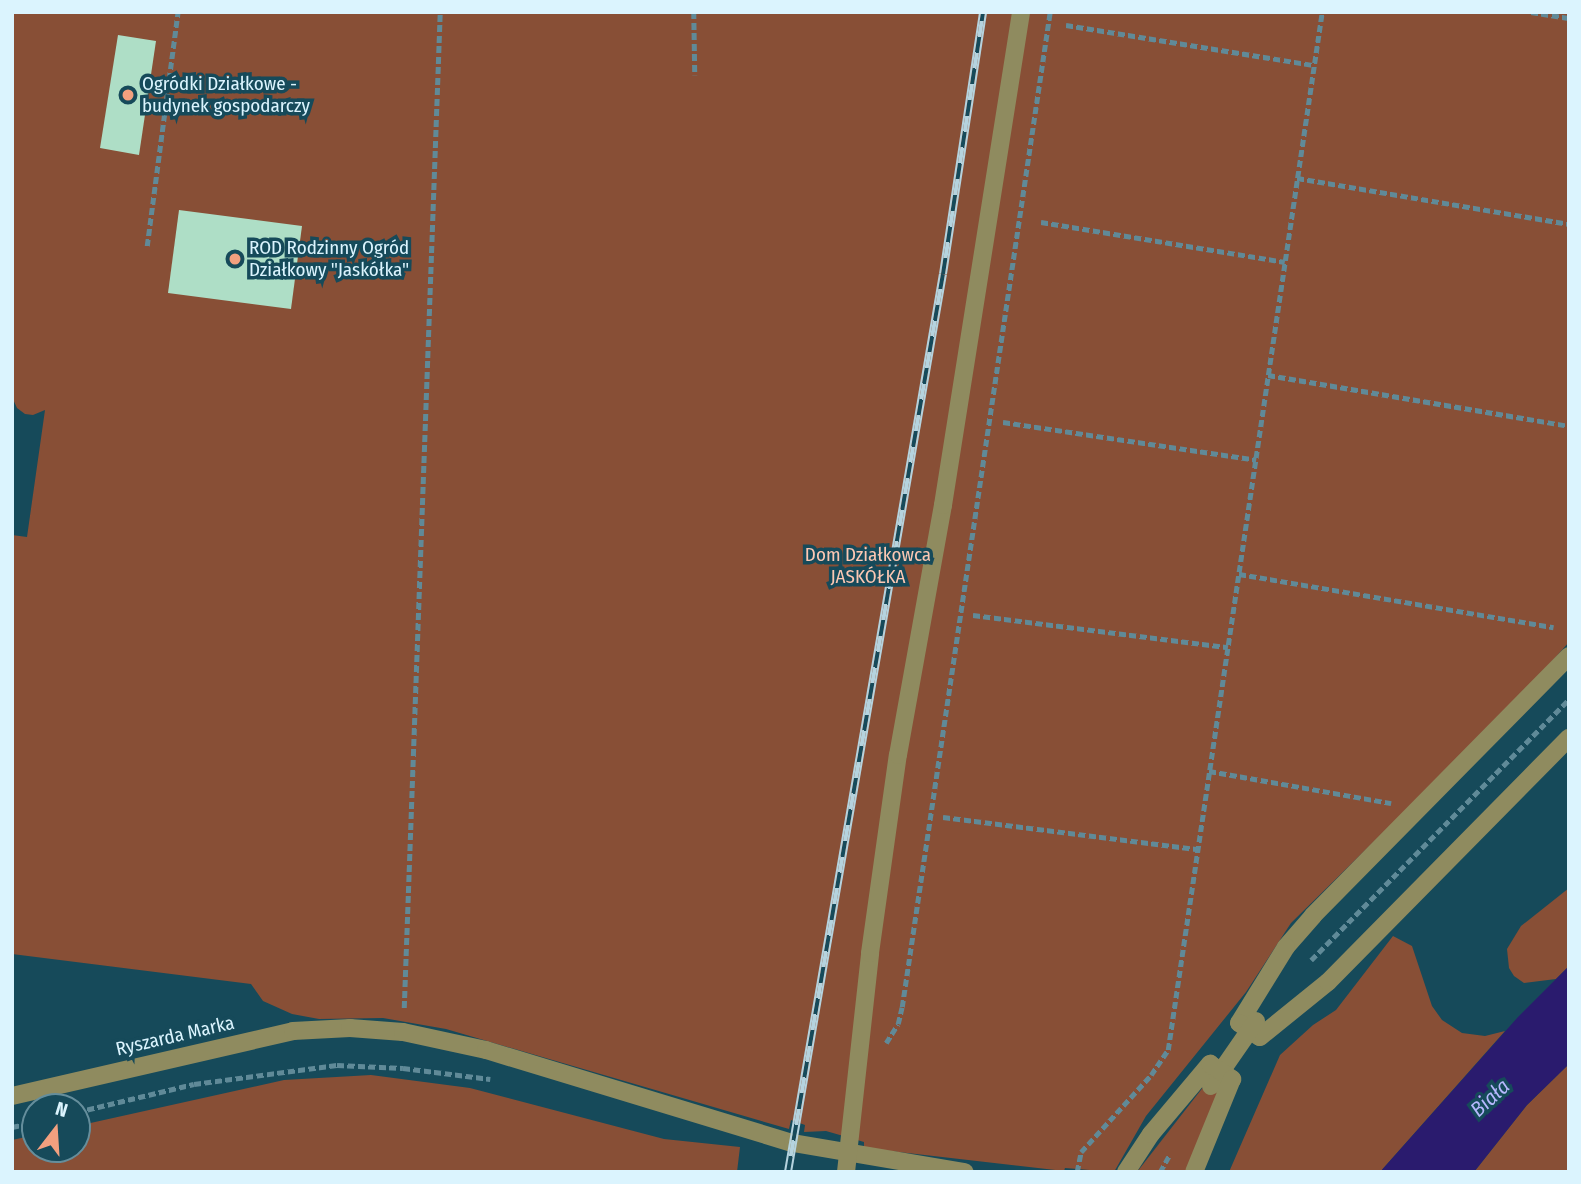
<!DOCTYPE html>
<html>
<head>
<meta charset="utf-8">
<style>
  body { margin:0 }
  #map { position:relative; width:1581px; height:1184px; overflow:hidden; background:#164a5a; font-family:"Fira Sans Condensed",sans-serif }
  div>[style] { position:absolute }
  .green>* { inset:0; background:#884f36 }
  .water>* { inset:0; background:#2a1b6e }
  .building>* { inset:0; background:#aedec6 }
  .path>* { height:4.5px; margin-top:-2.25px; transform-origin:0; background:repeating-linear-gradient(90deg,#608a98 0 7px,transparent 0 10.5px) }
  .minor>* { height:18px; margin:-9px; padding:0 9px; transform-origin:9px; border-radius:9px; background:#8f8b5f }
  .rail>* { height:8px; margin-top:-4px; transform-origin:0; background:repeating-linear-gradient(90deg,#164a5a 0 16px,#b5d3de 0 32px); box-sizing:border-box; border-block:2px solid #b5d3de }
  .dots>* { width:19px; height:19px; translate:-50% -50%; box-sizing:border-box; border:4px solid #164a5a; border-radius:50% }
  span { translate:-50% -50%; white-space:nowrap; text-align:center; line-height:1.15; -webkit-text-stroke:7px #164a5a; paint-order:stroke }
  .poi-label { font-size:19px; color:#dbf4fe }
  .left { translate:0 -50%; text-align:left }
  .park-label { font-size:19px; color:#fcc8b3 }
  .street-label { font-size:19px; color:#dbf4fe }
  .water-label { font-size:21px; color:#b6b7fd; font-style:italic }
  .frame { position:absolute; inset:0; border:14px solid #dbf4fe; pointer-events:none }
  .north { position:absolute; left:21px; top:1093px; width:70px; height:70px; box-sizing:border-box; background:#164a5a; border:2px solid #658e9c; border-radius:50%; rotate:17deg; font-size:19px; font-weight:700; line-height:28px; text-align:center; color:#dbf4fe }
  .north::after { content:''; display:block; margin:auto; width:24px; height:32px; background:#f2a07f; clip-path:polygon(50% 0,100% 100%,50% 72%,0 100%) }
</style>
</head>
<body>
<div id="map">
  <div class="green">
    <i style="clip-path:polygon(12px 12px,1569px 12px,1569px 642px,1519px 699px,1291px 923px,1246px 992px,1146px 1116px,1114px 1172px,1065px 1168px,1064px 1171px,864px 1148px,864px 1142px,826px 1131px,804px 1132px,805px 1125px,791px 1120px,789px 1129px,446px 1029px,383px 1018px,319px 1019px,292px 1014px,263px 1001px,251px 984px,12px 954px,12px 535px,27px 537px,45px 410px,33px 415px,25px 414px,17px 408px,12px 397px)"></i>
    <i style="clip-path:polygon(1569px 888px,1569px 966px,1556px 979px,1524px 983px,1514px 976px,1509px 968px,1507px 949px,1521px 926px)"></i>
    <i style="clip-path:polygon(1393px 936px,1412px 946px,1432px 1006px,1442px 1020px,1462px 1033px,1485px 1036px,1505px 1031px,1380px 1172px,1229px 1172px,1280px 1055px,1313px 1025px,1336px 1010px)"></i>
    <i style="clip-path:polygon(1569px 1064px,1569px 1172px,1474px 1172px,1527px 1105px)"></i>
    <i style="clip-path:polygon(371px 1075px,470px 1088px,664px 1139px,740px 1147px,737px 1172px,12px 1172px,12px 1140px,35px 1135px,35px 1149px,77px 1149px,77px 1126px,284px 1080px)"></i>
    <i style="clip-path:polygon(1211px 1077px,1221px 1085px,1186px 1172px,1137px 1172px)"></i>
  </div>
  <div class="water">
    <i style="clip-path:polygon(1569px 966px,1569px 1064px,1527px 1105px,1474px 1172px,1380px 1172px,1518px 1017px)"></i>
  </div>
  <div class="building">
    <i style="clip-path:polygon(118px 35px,156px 41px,139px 155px,100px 148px)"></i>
    <i style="clip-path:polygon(179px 210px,302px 226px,291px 309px,168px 293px)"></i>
  </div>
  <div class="path">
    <i style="left:694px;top:12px;width:63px;rotate:89.1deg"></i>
    <i style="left:1531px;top:12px;width:38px;rotate:9deg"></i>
    <i style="left:1066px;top:25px;width:251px;rotate:9.2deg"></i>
    <i style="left:1297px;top:178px;width:276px;rotate:9.6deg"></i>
    <i style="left:1041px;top:222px;width:247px;rotate:9.3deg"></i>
    <i style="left:147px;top:246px;width:236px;rotate:-82.5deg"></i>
    <i style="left:1268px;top:375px;width:305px;rotate:9.6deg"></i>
    <i style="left:1003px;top:422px;width:256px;rotate:8.5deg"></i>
    <i style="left:1239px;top:574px;width:319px;rotate:9.6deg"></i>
    <i style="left:973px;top:615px;width:257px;rotate:7.2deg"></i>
    <i style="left:1209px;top:771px;width:185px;rotate:10deg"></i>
    <i style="left:943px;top:817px;width:257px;rotate:7.2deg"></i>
    <i style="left:1311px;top:960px;width:367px;rotate:-45.3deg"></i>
    <i style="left:404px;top:1008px;width:997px;rotate:-87.93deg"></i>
    <i style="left:886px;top:1043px;width:22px;rotate:-58deg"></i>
    <i style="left:898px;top:1024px;width:17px;rotate:-77deg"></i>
    <i style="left:902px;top:1007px;width:1006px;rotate:-81.54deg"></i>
    <i style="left:77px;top:1112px;width:120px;rotate:-13.5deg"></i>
    <i style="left:194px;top:1084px;width:144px;rotate:-7.6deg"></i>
    <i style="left:337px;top:1065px;width:66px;rotate:2.6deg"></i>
    <i style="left:403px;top:1068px;width:88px;rotate:7.2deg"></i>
    <i style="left:12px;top:1127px;width:24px;rotate:-12deg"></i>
    <i style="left:1077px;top:1172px;width:20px;rotate:-79deg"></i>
    <i style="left:1081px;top:1152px;width:104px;rotate:-47.7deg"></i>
    <i style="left:1151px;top:1075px;width:30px;rotate:-56deg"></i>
    <i style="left:1168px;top:1050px;width:1049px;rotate:-81.56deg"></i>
    <i style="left:1160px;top:1172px;width:18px;rotate:-61deg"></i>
  </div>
  <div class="minor">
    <i style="left:1569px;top:656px;width:365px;rotate:134.6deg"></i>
    <i style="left:1313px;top:916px;width:41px;rotate:131.1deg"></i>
    <i style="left:1286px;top:947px;width:89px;rotate:121.7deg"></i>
    <i style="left:1239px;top:1023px;width:25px;rotate:34deg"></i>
    <i style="left:1260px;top:1037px;width:87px;rotate:-39deg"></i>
    <i style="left:1328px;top:982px;width:343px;rotate:-45.4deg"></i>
    <i style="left:1211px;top:1086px;width:79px;rotate:-55.3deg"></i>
    <i style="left:12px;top:1096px;width:288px;rotate:-13deg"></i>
    <i style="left:293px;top:1031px;width:57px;rotate:-3deg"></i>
    <i style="left:350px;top:1028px;width:53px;rotate:4.3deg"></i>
    <i style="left:403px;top:1032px;width:85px;rotate:12.2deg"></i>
    <i style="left:486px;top:1050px;width:321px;rotate:16.9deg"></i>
    <i style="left:793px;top:1143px;width:174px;rotate:9.6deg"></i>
    <i style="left:846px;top:1172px;width:220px;rotate:-83.7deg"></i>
    <i style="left:870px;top:953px;width:200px;rotate:-82deg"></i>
    <i style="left:898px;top:755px;width:254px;rotate:-79.8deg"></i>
    <i style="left:943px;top:505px;width:499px;rotate:-81deg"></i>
    <i style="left:1126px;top:1172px;width:45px;rotate:-56.7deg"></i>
    <i style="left:1151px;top:1134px;width:92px;rotate:-49.9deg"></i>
    <i style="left:1210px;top:1064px;width:27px;rotate:34deg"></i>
    <i style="left:1232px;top:1079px;width:100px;rotate:112.2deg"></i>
  </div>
  <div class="rail">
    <i style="left:788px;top:1172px;width:911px;rotate:-80.21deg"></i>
    <i style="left:943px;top:274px;width:265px;rotate:-81.3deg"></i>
  </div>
  <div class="dots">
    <i style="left:128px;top:95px;background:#f2a07f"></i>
    <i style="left:235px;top:259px;background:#f2a07f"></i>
  </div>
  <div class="poi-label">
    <span class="left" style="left:142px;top:95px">Ogródki Działkowe -<br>budynek gospodarczy</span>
    <span class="left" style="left:249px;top:259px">ROD Rodzinny Ogród<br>Działkowy "Jaskółka"</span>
  </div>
  <div class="park-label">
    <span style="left:868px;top:566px">Dom Działkowca<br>JASKÓŁKA</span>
  </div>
  <div class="street-label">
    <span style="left:175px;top:1036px;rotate:-13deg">Ryszarda Marka</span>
  </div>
  <div class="water-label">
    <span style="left:1490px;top:1098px;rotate:-43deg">Biała</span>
  </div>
  <div class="frame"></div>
  <div class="north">N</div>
</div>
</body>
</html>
